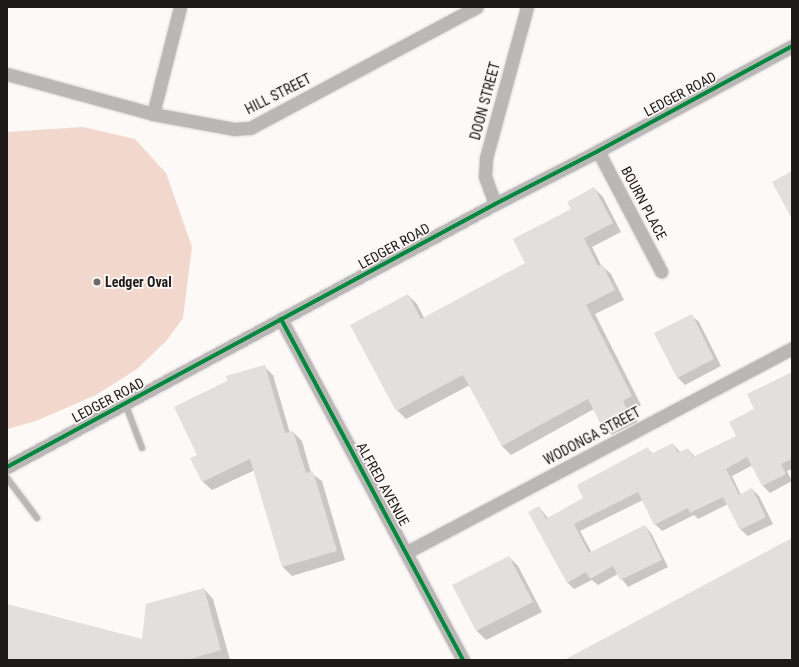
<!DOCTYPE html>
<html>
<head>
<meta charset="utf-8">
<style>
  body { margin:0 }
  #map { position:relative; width:799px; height:667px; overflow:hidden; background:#fcf9f7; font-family:"Roboto Condensed",sans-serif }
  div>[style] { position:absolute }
  .green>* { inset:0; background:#f2d8cc }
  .shadow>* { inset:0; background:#0003 }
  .building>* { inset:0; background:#e2dfdd }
  .roads { filter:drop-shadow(0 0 1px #d8d5d4) drop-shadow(0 0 1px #d8d5d4) }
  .lane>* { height:6px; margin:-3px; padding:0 3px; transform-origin:3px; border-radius:3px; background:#b9b8b6 }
  .street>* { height:13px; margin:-6.5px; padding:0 6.5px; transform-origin:6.5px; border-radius:6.5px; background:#b9b8b6 }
  .cycleway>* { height:4px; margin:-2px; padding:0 2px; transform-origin:2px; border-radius:2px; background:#00873e }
  .dots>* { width:11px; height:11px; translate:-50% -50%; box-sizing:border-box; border:2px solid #fdf8f6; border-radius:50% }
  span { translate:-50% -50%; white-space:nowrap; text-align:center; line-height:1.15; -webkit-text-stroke:3.5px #fdf8f6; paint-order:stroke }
  .street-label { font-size:14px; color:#1f1b19 }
  .poi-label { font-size:14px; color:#1f1b19; font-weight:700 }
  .left { translate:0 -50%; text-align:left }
  .frame { position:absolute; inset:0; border:8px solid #1f1b19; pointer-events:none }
</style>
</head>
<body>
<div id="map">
  <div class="green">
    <i style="clip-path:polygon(83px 127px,135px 139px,166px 173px,192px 247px,183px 318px,167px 340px,137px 369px,96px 395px,36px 421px,7px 429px,7px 132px)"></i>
  </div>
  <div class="shadow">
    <i style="clip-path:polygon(594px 188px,603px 197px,621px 232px,592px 247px,601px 265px,611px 274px,624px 300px,595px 314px,641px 405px,632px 410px,638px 422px,612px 435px,603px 426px,594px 409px,511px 455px,502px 446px,470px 385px,406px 419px,397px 410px,408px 295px,417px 304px,424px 318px,526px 263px,572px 209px)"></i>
    <i style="clip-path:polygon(691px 315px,699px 322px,721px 366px,685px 385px,677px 377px)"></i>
    <i style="clip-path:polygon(264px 366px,273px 375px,290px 433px,293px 432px,302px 441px,311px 473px,322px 481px,345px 560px,292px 576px,283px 567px,255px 470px,212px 490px,203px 482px,198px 455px)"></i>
    <i style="clip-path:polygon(792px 373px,792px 469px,787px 471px,792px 481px,770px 493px,763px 486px,753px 465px,732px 476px,741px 495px,752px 489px,759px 496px,773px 524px,748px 536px,741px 530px,728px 504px,698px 519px,694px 515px,662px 531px,655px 524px,643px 500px,580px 531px,592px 553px,645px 526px,651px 533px,668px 567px,628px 587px,618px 574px,598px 585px,592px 580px,574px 589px,567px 582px,539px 507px,548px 518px,585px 498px,647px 448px,653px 454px,673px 444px,680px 452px,688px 449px,695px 457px,738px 436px,756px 410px)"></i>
    <i style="clip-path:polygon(509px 557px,518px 566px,542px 612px,486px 640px,477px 631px,453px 585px)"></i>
    <i style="clip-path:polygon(204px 589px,213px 599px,230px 660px,7px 660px,7px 605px,142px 640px)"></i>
  </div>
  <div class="building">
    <i style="clip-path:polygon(792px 171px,792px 219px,772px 182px)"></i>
    <i style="clip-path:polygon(594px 187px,613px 223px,584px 238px,598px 266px,602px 264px,615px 290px,586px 305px,632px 396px,623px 401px,629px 413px,602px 427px,588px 399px,502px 446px,463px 375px,396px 411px,350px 325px,408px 294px,421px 319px,525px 263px,513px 239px,571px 209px,567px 202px)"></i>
    <i style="clip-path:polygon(692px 314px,714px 359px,677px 378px,654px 333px)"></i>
    <i style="clip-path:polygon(265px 365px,285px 433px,293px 431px,306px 473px,313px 471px,337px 551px,282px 567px,250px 459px,202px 482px,190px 458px,197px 455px,174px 407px,227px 381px,226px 376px)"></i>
    <i style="clip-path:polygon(792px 372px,792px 459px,781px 464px,786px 474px,762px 486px,747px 457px,726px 469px,739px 495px,752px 488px,766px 517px,740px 530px,723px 497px,690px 513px,688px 508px,654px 525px,638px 492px,574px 524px,589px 553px,645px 525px,662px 560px,620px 580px,613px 566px,590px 579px,586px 572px,567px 583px,528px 512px,539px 506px,546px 519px,583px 498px,577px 485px,648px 447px,651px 454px,673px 443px,678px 453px,688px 448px,693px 457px,736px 436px,729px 422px,754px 409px,747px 394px)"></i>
    <i style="clip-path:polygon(792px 538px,792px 660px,564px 660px)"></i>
    <i style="clip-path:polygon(509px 556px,533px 602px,476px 631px,452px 585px)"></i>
    <i style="clip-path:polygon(204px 588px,221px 650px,187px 660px,7px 660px,7px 604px,142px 639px,146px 604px)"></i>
  </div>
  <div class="roads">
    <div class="lane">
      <i style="left:125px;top:403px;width:48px;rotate:69.3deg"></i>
      <i style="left:7px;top:478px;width:50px;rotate:53.1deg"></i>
    </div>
    <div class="street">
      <i style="left:7px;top:74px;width:151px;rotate:15.3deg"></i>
      <i style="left:153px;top:114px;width:82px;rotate:10.5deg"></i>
      <i style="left:234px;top:129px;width:16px;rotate:-4deg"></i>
      <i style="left:250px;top:128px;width:257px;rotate:-28.1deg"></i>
      <i style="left:153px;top:114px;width:110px;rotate:-75.8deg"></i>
      <i style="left:598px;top:151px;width:136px;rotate:62.3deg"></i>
      <i style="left:495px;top:204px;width:29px;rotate:-110deg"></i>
      <i style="left:485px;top:177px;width:19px;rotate:-87deg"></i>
      <i style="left:486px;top:158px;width:156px;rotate:-74.8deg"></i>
      <i style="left:281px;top:319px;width:387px;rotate:61.9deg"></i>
      <i style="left:7px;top:467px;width:554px;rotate:-28.32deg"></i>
      <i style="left:495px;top:204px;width:116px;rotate:-27.2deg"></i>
      <i style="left:598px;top:151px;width:221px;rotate:-28.4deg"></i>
      <i style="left:407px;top:552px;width:436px;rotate:-27.9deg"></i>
    </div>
  </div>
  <div class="cycleway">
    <i style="left:281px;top:319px;width:387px;rotate:61.9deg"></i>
    <i style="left:7px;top:467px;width:554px;rotate:-28.32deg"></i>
    <i style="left:495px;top:204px;width:116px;rotate:-27.2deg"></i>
    <i style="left:598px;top:151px;width:221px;rotate:-28.4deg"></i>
  </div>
  <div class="dots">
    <i style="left:97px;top:282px;background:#6c6967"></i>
  </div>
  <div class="street-label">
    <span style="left:278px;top:94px;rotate:-27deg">HILL STREET</span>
    <span style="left:680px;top:94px;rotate:-28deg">LEDGER ROAD</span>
    <span style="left:485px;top:101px;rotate:-75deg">DOON STREET</span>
    <span style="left:644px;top:203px;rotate:62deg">BOURN PLACE</span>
    <span style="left:394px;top:246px;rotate:-29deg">LEDGER ROAD</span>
    <span style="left:108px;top:400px;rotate:-28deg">LEDGER ROAD</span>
    <span style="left:592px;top:436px;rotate:-28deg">WODONGA STREET</span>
    <span style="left:383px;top:484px;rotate:61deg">ALFRED AVENUE</span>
  </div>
  <div class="poi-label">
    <span class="left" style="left:105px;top:282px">Ledger Oval</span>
  </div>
  <div class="frame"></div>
</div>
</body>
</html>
